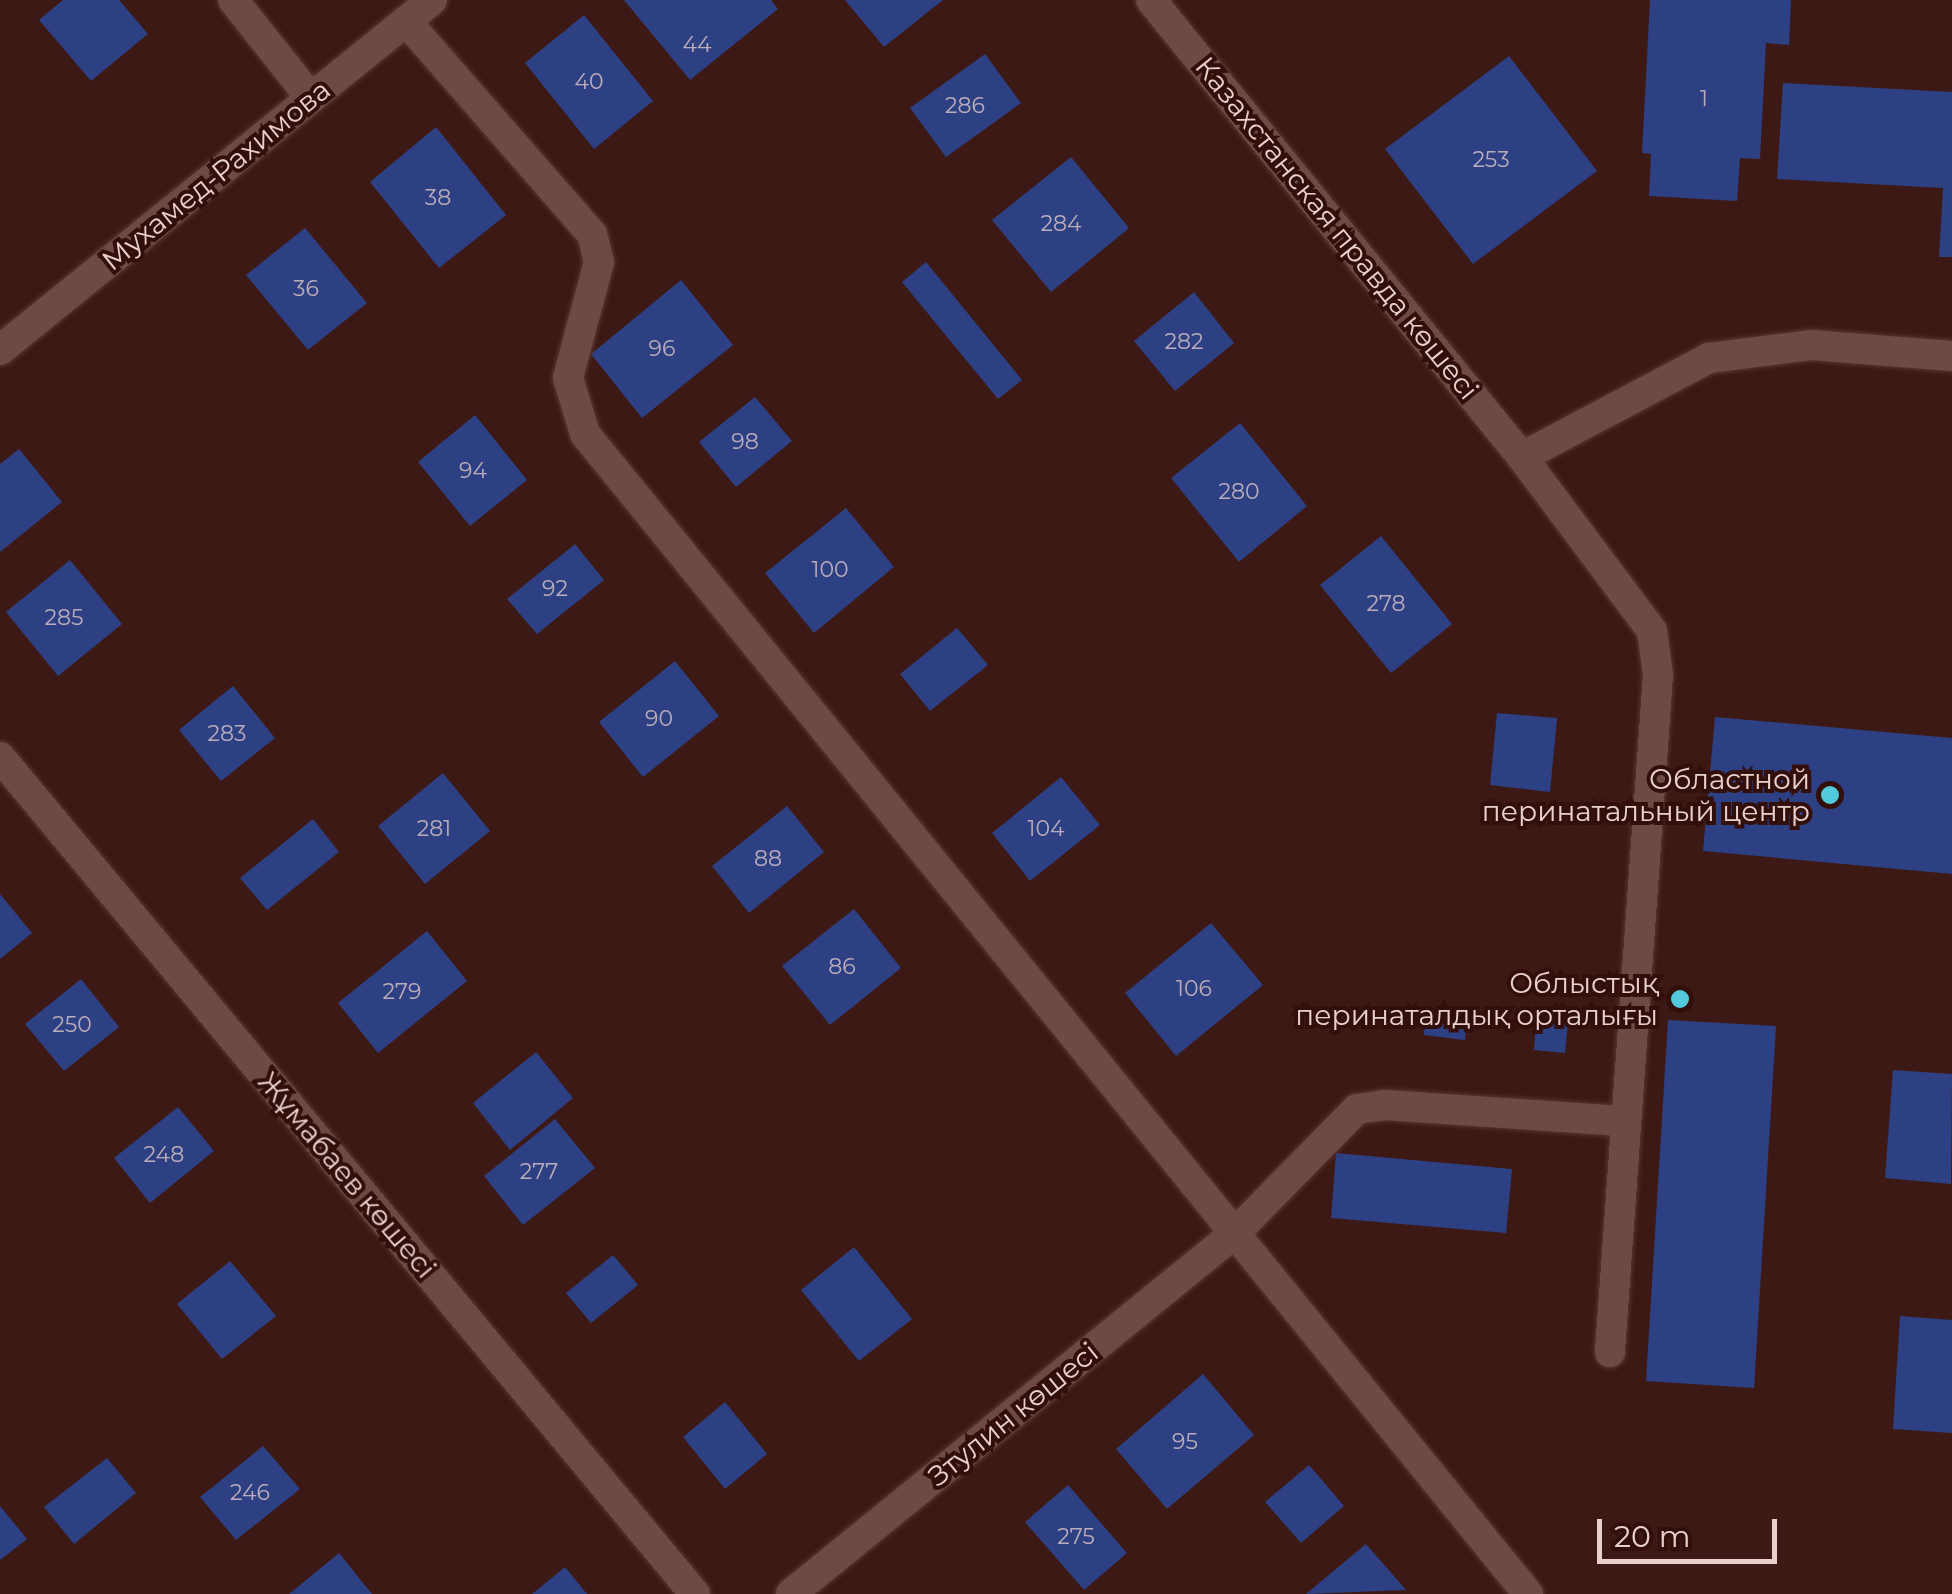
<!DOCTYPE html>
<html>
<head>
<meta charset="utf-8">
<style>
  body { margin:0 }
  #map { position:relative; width:1952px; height:1594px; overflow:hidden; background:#3d1915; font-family:Montserrat,sans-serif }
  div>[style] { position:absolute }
  .building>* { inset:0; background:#2d4083 }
  .roads { filter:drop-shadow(0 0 2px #593632) drop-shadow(0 0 2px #593632) }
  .minor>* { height:30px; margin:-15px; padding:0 15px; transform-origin:15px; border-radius:15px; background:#6e4a44 }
  .dots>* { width:28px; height:28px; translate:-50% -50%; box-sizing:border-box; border:5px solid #320f0b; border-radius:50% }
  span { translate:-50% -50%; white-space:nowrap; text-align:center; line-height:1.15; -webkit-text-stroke:8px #320f0b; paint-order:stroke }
  .number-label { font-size:22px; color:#baacba }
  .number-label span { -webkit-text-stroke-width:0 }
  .street-label { font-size:28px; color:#e9d0cc }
  .poi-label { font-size:28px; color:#e9d0cc }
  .right { translate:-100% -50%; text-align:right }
  .scale { position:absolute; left:1597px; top:1519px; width:180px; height:45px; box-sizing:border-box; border:5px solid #e9d0cc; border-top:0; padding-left:12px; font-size:30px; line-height:35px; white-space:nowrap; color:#e9d0cc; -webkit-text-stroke:8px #320f0b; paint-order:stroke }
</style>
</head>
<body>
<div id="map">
  <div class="building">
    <i style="clip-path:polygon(63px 0,119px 0,148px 34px,91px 81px,39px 20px)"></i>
    <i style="clip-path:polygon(624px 0,771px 0,778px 9px,690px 80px)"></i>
    <i style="clip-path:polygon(845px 0,943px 0,884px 47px)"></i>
    <i style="clip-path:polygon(1650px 0,1791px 0,1789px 45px,1766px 43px,1760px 159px,1740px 158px,1737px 201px,1649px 196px,1651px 154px,1642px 153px)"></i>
    <i style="clip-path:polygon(584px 15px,653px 101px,594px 149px,525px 63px)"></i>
    <i style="clip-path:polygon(985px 54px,1021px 103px,946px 157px,910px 108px)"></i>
    <i style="clip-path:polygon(1509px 56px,1597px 171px,1473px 264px,1385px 149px)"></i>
    <i style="clip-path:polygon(1783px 83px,1952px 92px,1952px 257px,1939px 257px,1943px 188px,1777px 179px)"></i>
    <i style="clip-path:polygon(436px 127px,506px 215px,439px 268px,370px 182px)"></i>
    <i style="clip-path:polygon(1071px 157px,1129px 228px,1051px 292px,992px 220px)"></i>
    <i style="clip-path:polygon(305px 228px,367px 303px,308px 350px,246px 275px)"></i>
    <i style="clip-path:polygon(926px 262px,1022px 380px,998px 399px,902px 282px)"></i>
    <i style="clip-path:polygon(681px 280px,733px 345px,642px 418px,591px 354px)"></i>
    <i style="clip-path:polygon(1194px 292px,1234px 343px,1175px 391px,1134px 341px)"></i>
    <i style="clip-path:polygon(755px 397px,792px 441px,736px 487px,699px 442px)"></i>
    <i style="clip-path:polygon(475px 415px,527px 480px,470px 526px,418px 462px)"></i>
    <i style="clip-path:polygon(1240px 423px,1307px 506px,1239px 562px,1171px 478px)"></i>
    <i style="clip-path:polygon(19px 449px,62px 502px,0 552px,0 464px)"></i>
    <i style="clip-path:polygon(846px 508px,894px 567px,814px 633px,765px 573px)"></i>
    <i style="clip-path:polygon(1381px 536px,1452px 624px,1391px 673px,1320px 585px)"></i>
    <i style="clip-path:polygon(575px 544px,604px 580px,537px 634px,507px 599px)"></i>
    <i style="clip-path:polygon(70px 560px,122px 624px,58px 676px,6px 612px)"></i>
    <i style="clip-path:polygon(957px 628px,988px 665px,930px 711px,900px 674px)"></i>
    <i style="clip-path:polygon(675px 661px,719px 716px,643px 777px,599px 722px)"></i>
    <i style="clip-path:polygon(233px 686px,275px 738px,221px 781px,179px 730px)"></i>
    <i style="clip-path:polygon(1497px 713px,1557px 718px,1550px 792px,1490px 785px)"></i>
    <i style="clip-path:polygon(1715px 717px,1952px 738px,1952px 874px,1703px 851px)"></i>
    <i style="clip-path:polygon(443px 773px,490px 831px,425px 884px,378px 826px)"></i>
    <i style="clip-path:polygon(1061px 777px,1100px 825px,1030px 881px,992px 833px)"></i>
    <i style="clip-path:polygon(787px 806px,824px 852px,749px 913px,712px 866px)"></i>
    <i style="clip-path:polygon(313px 819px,339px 852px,267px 910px,240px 878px)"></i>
    <i style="clip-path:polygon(0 894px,32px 933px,0 959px)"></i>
    <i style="clip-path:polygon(854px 909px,901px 968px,830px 1025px,782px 966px)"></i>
    <i style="clip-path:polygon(1211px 923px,1263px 985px,1176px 1056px,1125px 993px)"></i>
    <i style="clip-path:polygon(427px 931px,467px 981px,378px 1053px,338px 1003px)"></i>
    <i style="clip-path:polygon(81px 979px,119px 1027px,64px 1071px,25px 1024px)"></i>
    <i style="clip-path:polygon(1426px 1009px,1468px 1013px,1465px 1040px,1424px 1035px)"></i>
    <i style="clip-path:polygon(1536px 1020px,1568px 1022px,1565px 1053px,1534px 1050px)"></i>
    <i style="clip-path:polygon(1668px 1020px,1776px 1026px,1754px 1388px,1646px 1381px)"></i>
    <i style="clip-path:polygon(536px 1052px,573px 1098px,510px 1150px,473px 1103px)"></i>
    <i style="clip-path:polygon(1893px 1070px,1952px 1074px,1951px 1184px,1885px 1178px)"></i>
    <i style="clip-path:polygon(178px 1107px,214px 1151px,150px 1203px,114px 1158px)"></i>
    <i style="clip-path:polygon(555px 1119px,595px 1168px,523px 1225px,484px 1176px)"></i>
    <i style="clip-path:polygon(1336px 1153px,1512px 1169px,1506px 1233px,1331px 1218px)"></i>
    <i style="clip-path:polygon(854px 1247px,912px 1319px,859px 1361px,801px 1290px)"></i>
    <i style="clip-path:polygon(613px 1255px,638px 1285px,591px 1323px,566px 1293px)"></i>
    <i style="clip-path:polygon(230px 1261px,276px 1316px,222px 1359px,177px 1304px)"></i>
    <i style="clip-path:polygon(1900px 1316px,1952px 1320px,1952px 1433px,1893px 1429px)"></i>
    <i style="clip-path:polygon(1203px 1374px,1254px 1435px,1167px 1509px,1116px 1449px)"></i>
    <i style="clip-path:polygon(725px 1402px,767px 1454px,725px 1489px,683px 1437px)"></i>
    <i style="clip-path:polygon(263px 1446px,300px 1489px,236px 1540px,200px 1497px)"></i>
    <i style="clip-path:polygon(107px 1458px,136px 1493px,74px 1544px,44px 1507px)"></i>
    <i style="clip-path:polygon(1309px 1465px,1344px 1506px,1301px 1543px,1265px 1502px)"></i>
    <i style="clip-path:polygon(1068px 1485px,1127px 1553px,1084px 1590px,1025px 1522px)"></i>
    <i style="clip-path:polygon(0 1506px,27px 1539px,0 1560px)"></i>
    <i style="clip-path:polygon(1366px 1544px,1406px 1590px,1306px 1594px)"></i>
    <i style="clip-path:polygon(339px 1553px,372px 1594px,289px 1594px)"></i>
    <i style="clip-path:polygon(565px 1567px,587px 1594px,532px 1594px)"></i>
  </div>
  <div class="roads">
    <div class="minor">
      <i style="left:233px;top:0;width:125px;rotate:51.5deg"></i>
      <i style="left:1151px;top:0;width:589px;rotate:50.93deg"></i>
      <i style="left:1522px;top:457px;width:217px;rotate:53.2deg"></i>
      <i style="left:1652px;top:631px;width:44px;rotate:82.2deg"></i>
      <i style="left:1658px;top:675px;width:679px;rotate:94.06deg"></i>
      <i style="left:406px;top:21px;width:283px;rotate:48.9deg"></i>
      <i style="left:592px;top:234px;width:29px;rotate:76deg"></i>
      <i style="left:599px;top:262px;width:120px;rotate:105deg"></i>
      <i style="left:568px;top:378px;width:59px;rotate:73.1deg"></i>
      <i style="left:585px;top:434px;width:1495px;rotate:50.89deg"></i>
      <i style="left:0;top:350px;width:556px;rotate:-39.01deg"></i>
      <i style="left:1522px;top:457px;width:212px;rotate:-27.9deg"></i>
      <i style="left:1709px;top:358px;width:104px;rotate:-7.2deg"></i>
      <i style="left:1812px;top:345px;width:140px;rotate:4.5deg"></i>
      <i style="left:0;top:757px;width:1088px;rotate:50.3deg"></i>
      <i style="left:791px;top:1594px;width:572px;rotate:-39.11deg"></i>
      <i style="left:1235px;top:1233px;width:174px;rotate:-45.5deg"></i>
      <i style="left:1357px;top:1109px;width:29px;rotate:-8deg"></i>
      <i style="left:1386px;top:1105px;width:236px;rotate:3.9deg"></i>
    </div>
  </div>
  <div class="dots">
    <i style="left:1830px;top:795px;background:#53cadc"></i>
    <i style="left:1680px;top:999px;background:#53cadc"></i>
  </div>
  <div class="number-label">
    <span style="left:697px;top:45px">44</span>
    <span style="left:589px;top:82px">40</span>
    <span style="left:1704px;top:99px">1</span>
    <span style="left:965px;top:106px">286</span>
    <span style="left:1491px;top:160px">253</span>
    <span style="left:438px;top:198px">38</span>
    <span style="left:1061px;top:224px">284</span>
    <span style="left:306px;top:289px">36</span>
    <span style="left:1184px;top:342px">282</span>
    <span style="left:662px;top:349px">96</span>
    <span style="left:745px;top:442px">98</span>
    <span style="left:473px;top:471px">94</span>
    <span style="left:1239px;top:492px">280</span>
    <span style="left:830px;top:570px">100</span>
    <span style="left:555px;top:589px">92</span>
    <span style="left:1386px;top:604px">278</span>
    <span style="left:64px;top:618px">285</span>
    <span style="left:659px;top:719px">90</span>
    <span style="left:227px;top:734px">283</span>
    <span style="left:434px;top:829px">281</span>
    <span style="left:1046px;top:829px">104</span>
    <span style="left:768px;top:859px">88</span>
    <span style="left:842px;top:967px">86</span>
    <span style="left:1194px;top:989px">106</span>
    <span style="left:402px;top:992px">279</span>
    <span style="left:72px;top:1025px">250</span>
    <span style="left:164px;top:1155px">248</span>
    <span style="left:539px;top:1172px">277</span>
    <span style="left:1185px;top:1442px">95</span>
    <span style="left:250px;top:1493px">246</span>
    <span style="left:1076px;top:1537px">275</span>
  </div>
  <div class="street-label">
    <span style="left:216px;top:175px;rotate:-39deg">Мухамед-Рахимова</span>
    <span style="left:1337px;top:228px;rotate:51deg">Казахстанская правда көшесі</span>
    <span style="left:347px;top:1175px;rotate:50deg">Жұмабаев көшесі</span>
    <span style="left:1013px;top:1414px;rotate:-39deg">Зтулин көшесі</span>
  </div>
  <div class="poi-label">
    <span class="right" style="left:1810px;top:795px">Областной<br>перинатальный центр</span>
    <span class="right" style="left:1658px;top:999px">Облыстық<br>перинаталдық орталығы</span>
  </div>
  <div class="scale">20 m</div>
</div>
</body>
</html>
